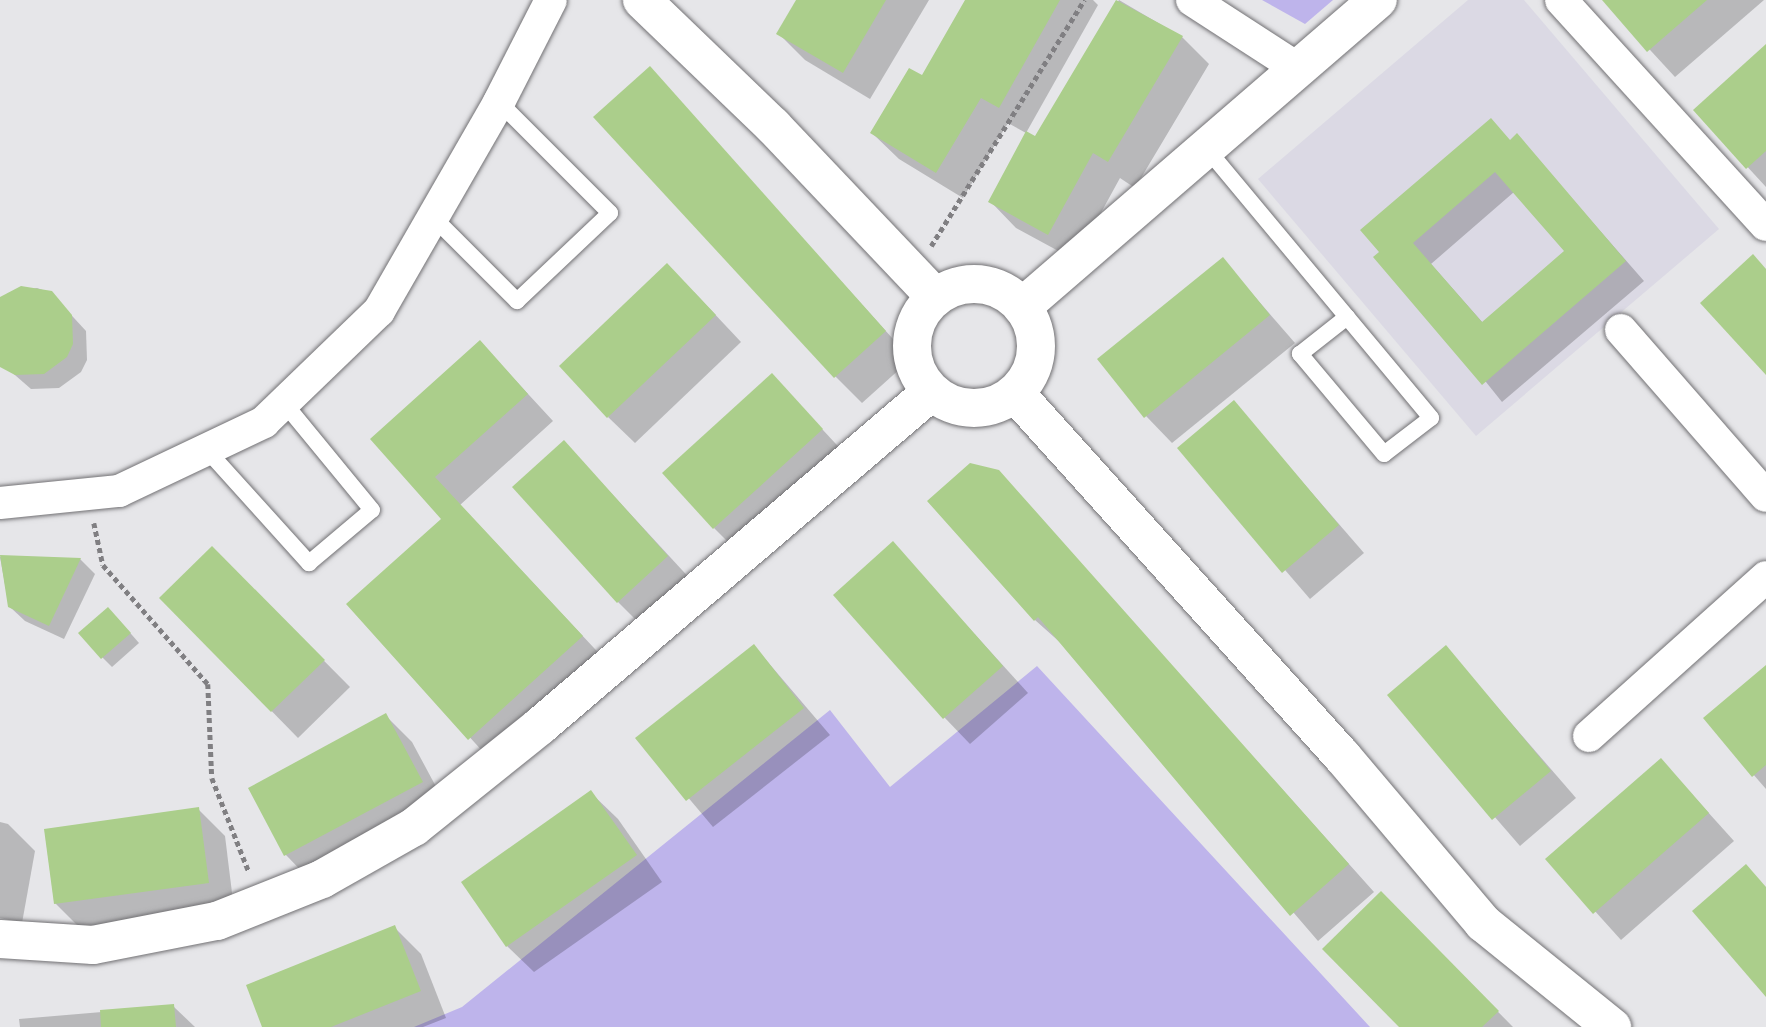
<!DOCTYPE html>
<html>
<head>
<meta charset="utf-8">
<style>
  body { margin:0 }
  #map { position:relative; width:1766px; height:1027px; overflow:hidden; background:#e6e6e9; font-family:Merriweather,serif }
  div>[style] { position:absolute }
  .built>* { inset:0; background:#dbd9e4 }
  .green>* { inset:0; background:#beb4eb }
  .shadow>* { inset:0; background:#0003 }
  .building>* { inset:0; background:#abce8b }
  .path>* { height:4.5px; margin-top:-2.25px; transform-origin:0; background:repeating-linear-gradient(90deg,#807f82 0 5px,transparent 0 8.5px) }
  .roads { filter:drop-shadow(0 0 2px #727174) drop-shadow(0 0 2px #727174) }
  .lane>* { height:16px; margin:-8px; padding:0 8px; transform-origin:8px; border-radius:8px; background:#fff }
  .street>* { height:32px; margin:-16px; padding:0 16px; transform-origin:16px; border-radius:16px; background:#fff }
  .secondary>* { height:38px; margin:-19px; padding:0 19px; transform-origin:19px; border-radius:19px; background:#fff }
  .secondary>.ring { margin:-19px; padding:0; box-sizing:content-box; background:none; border:38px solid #fff; border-radius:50% }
  span { translate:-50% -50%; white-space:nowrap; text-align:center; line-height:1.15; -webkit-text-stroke:6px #fff; paint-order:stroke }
</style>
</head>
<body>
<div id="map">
  <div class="built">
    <i style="clip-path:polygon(1468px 0,1524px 0,1719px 229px,1476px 436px,1258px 179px)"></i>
  </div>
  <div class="green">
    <i style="clip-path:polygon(1262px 0,1333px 0,1305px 24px)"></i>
    <i style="clip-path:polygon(1037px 666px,1370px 1027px,414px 1027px,462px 1007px,830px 710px,890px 787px)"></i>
  </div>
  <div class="shadow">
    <i style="clip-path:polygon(798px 0,929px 0,870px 99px,805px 60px,778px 33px)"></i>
    <i style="clip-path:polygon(967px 0,1093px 0,1098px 5px,1026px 133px,1036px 138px,1119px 0,1182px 37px,1209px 64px,1135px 188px,1120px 178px,1075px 260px,1016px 228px,990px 201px,1026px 133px,1008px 123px,963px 198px,899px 159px,872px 133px,923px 78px)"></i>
    <i style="clip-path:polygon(1604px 0,1764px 0,1675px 77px)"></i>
    <i style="clip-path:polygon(1766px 46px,1766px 187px,1695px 110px)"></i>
    <i style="clip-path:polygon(650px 69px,911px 359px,862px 403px,835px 376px)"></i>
    <i style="clip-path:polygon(evenodd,1517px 136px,1644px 281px,1502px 402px,1382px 252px,1517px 136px,1514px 192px,1566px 251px,1483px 323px,1431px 264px,1514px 192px)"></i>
    <i style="clip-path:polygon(1223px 260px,1295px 343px,1172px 443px,1146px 416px)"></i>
    <i style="clip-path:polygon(37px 288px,51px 293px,86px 331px,87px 360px,81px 372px,59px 388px,31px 389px,0 362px,0 302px,8px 293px)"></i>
    <i style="clip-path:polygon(694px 292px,741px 342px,635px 443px,608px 417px)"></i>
    <i style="clip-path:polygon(480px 342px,553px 421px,460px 505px,609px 664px,496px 766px,349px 605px,444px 519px,372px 439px)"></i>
    <i style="clip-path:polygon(772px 375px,848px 457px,740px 554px,714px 528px)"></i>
    <i style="clip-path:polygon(1234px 403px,1364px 553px,1310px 599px,1180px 448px)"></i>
    <i style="clip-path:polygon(564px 442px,694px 583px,644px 628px,618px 602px)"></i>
    <i style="clip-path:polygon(998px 472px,1374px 892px,1318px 941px,1063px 645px,1035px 620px)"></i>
    <i style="clip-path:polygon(893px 544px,1028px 693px,970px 744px,944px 717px)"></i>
    <i style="clip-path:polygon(212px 548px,350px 687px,298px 738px,161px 598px)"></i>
    <i style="clip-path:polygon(0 557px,80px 559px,95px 574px,64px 639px,25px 621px,9px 606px)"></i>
    <i style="clip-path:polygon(118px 619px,139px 643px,112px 667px,102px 657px)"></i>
    <i style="clip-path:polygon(754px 646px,830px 735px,713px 827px,638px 738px)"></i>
    <i style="clip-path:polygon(1446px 648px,1576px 798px,1520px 846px,1389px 695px)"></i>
    <i style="clip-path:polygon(1766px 668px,1766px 789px,1705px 719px)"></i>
    <i style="clip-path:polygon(385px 715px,412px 742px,448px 809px,312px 882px,286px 855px,250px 788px)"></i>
    <i style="clip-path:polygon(1661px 760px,1734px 841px,1621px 940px,1548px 859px)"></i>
    <i style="clip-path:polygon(591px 793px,618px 819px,662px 882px,534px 972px,507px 946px)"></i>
    <i style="clip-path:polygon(198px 809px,225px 836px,234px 909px,82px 930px,55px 903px)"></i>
    <i style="clip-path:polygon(0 822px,8px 824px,35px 851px,22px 923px,0 918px)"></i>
    <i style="clip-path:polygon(1381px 893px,1513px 1027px,1401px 1027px)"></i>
    <i style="clip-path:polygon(394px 927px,421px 954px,446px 1018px,423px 1027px,264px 1027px)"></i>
    <i style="clip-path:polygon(173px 1006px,195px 1027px,20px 1027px,19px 1019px)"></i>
  </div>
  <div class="building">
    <i style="clip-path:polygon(796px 0,886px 0,843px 73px,776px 34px)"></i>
    <i style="clip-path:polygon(965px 0,1060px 0,999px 108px,981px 98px,936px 173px,870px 133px,909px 68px,922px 75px)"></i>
    <i style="clip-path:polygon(1116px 0,1183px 36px,1108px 162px,1093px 153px,1048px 235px,988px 202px,1026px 131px,1035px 136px)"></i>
    <i style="clip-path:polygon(1602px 0,1707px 0,1647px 52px)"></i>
    <i style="clip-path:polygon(1766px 44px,1766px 151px,1746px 169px,1693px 110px)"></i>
    <i style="clip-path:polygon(650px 66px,886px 331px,834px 378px,593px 117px)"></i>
    <i style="clip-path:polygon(evenodd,1491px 118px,1510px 140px,1517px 133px,1626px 261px,1482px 385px,1373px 257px,1379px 252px,1360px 230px,1491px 118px,1495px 172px,1564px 251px,1482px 322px,1413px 243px,1495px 172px)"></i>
    <i style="clip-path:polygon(1753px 254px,1766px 269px,1766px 375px,1700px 303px)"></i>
    <i style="clip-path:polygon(1223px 257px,1270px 315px,1144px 418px,1097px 359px)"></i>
    <i style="clip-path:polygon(667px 263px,716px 315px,607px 418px,559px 366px)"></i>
    <i style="clip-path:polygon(21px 286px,52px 291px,72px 315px,73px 344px,67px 357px,44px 374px,15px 375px,0 367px,0 297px)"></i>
    <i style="clip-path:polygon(480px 340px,528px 394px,435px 477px,583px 636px,468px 740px,346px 604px,441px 519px,370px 439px)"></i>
    <i style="clip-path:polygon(772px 373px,823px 429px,713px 529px,662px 473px)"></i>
    <i style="clip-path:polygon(1234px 400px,1339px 525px,1282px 573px,1177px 448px)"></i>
    <i style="clip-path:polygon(564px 440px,668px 556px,617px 603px,512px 487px)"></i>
    <i style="clip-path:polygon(970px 463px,999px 470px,1349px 864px,1290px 916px,1038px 617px,1034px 621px,927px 501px)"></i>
    <i style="clip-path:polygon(893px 541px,1003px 666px,943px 719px,833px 595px)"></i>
    <i style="clip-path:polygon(212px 546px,325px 660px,271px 712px,159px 598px)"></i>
    <i style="clip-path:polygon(0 555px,81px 558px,49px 626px,8px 607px)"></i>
    <i style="clip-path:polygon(108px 607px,131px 633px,101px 659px,78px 633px)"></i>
    <i style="clip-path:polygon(754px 644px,804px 708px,686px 801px,635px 738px)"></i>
    <i style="clip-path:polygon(1446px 645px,1551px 771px,1492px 820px,1387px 695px)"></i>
    <i style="clip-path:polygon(1766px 665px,1766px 765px,1752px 777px,1703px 718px)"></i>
    <i style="clip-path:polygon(386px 713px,423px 782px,284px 856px,248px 788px)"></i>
    <i style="clip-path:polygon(1661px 758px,1709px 813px,1593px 914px,1545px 859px)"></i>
    <i style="clip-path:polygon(591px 790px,637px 855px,506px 947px,461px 882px)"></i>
    <i style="clip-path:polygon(199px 807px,209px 883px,54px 904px,44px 829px)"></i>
    <i style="clip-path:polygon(1746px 864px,1766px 887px,1766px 997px,1692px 911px)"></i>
    <i style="clip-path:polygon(1381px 891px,1499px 1011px,1482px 1027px,1399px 1027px,1322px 949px)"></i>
    <i style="clip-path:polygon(395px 925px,421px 991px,331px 1027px,262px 1027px,246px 985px)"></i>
    <i style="clip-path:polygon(174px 1004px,176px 1027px,101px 1027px,100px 1010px)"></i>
  </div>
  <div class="path">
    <i style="left:931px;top:246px;width:290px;rotate:-58.1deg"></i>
    <i style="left:94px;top:523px;width:43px;rotate:77.9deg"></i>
    <i style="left:103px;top:565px;width:159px;rotate:48.6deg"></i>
    <i style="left:208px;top:684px;width:94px;rotate:87.6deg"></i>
    <i style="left:212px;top:778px;width:101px;rotate:68.5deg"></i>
  </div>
  <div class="roads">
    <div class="lane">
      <i style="left:1207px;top:149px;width:350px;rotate:50.2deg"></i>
      <i style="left:1431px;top:418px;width:59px;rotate:142.5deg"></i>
      <i style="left:1384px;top:454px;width:131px;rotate:-130deg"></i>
      <i style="left:1300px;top:354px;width:60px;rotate:-38.2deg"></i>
      <i style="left:433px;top:217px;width:119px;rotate:45deg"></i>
      <i style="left:517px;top:301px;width:128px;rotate:-43.4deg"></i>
      <i style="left:610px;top:213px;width:157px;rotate:-135deg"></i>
      <i style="left:206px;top:449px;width:154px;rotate:47.9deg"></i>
      <i style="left:309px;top:563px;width:82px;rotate:-40.1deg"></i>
      <i style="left:372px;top:510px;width:139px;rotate:-129.4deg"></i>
    </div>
    <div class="street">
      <i style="left:1192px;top:0;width:125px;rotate:32.9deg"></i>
      <i style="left:1561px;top:0;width:304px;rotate:47.7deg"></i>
      <i style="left:1621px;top:330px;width:220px;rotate:48.9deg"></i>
      <i style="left:0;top:503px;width:120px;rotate:-5.8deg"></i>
      <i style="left:119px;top:491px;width:161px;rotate:-25.4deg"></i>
      <i style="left:264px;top:422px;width:160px;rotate:-44deg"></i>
      <i style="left:379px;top:311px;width:241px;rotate:-60.1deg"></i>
      <i style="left:499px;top:102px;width:114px;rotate:-63deg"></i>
      <i style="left:1589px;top:736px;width:238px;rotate:-41.9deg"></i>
    </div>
    <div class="secondary">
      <i style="left:642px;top:0;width:182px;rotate:43.9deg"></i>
      <i style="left:773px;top:126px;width:236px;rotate:46.5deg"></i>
      <i class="ring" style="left:912px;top:284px;width:86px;height:86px"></i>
      <i style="left:1022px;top:307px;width:470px;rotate:-40.8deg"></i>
      <i style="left:1015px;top:393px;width:489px;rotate:48deg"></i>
      <i style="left:1342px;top:756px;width:219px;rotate:49.8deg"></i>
      <i style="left:1483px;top:923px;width:166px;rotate:38.9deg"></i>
      <i style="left:0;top:939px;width:93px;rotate:3.7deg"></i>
      <i style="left:93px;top:945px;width:126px;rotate:-11deg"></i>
      <i style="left:217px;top:921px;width:113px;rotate:-21.8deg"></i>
      <i style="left:322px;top:879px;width:106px;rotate:-29.5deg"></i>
      <i style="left:414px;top:827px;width:161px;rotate:-38.7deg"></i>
      <i style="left:540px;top:726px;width:514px;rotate:-40.5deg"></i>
    </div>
  </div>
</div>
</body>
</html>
